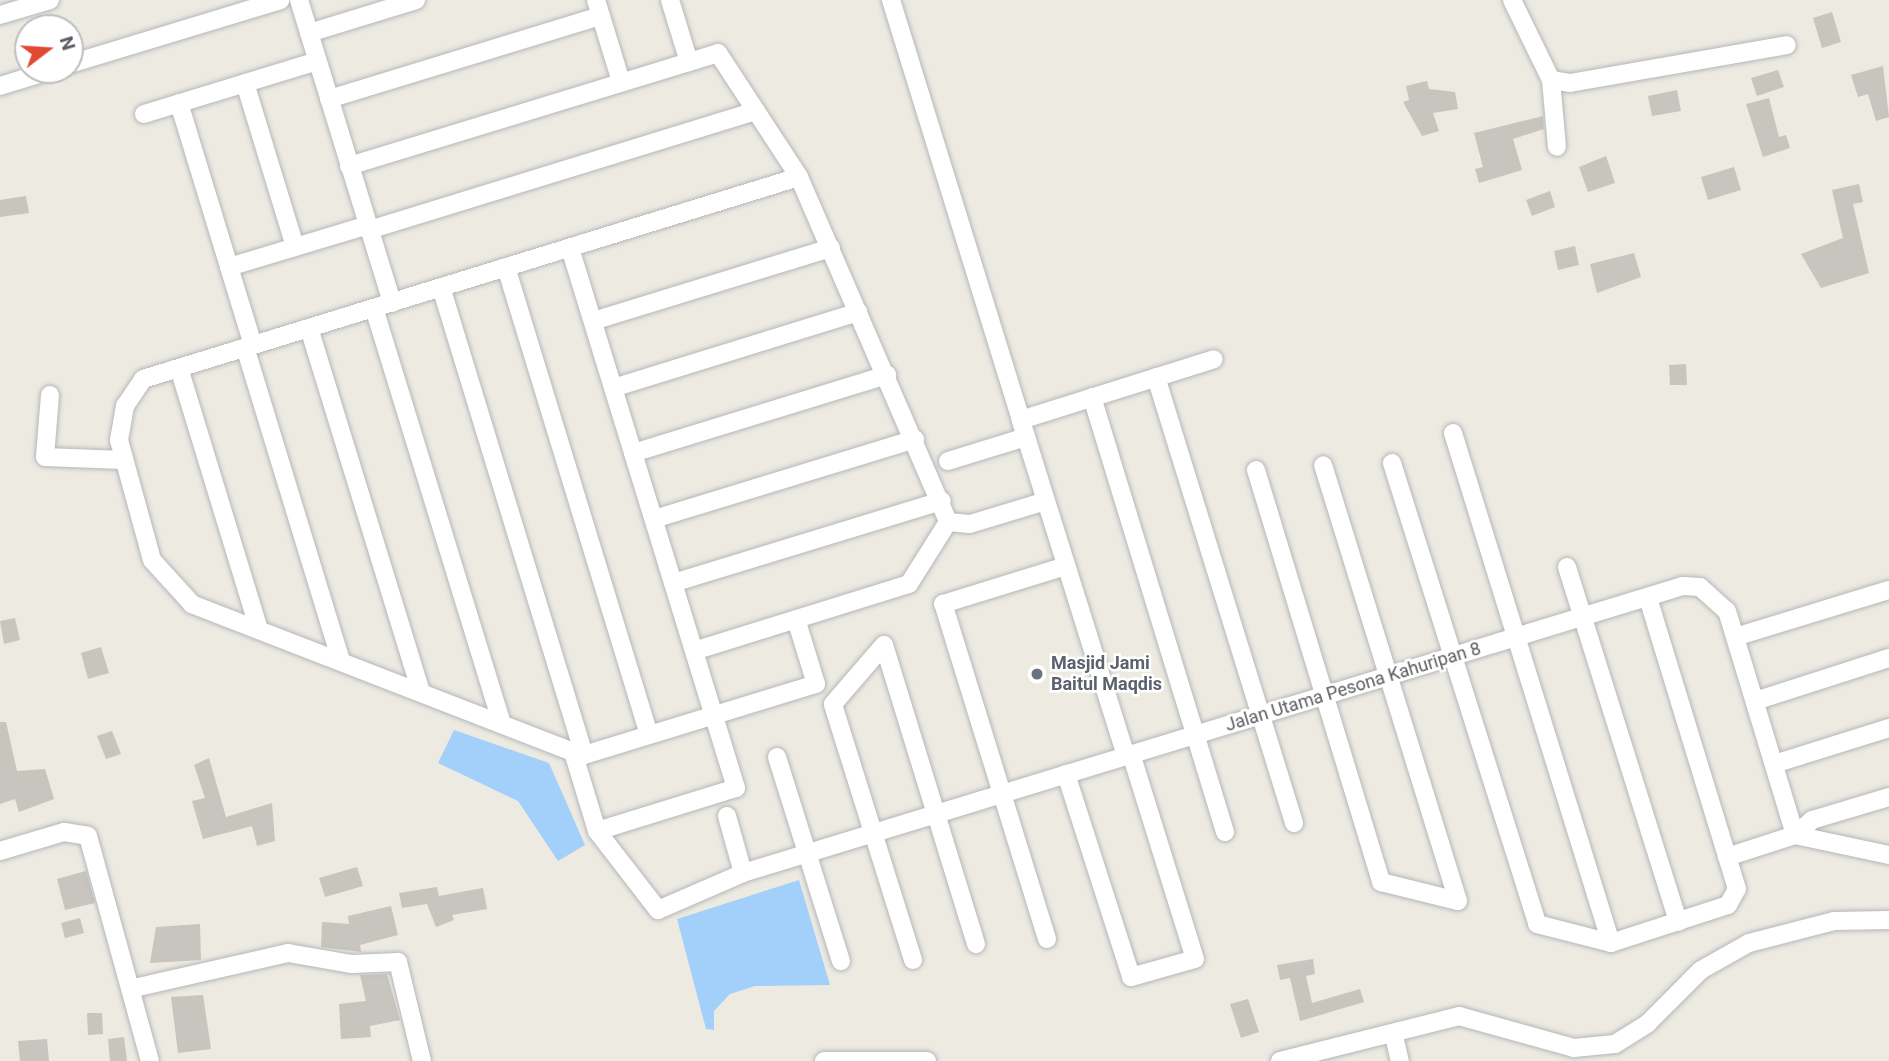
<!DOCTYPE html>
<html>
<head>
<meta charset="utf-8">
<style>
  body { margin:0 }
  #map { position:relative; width:1889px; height:1061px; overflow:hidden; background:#eceae1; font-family:Roboto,sans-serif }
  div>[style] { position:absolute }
  .water>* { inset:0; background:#a2d0fb }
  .building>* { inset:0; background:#c8c4be }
  .roads { filter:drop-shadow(0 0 2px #b4b7bb) drop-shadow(0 0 2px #b4b7bb) }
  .minor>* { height:18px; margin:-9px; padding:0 9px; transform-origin:9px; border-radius:9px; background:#fff }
  .dots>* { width:19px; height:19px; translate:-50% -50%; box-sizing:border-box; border:4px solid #fff; border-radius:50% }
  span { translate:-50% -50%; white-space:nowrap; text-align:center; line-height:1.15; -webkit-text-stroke:5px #fff; paint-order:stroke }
  .worship-label { font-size:18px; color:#5b616d; font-weight:700 }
  .left { translate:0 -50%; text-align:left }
  .street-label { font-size:18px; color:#5a5d61 }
  .north { position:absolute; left:14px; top:14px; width:70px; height:70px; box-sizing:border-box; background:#fff; border:2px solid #bdbec0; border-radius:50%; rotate:73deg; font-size:19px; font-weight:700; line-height:28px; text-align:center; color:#5a5d61 }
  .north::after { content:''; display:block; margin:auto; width:24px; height:32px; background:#e14933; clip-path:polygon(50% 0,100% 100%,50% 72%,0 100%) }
</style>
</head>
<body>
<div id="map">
  <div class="water">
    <i style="clip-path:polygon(454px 730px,549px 763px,585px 845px,558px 861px,518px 801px,438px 763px)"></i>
    <i style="clip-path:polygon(799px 880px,830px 985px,755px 986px,730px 994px,714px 1011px,714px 1030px,706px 1029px,677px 919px)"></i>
  </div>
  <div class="building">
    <i style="clip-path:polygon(1832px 12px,1841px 42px,1822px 48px,1813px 18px)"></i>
    <i style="clip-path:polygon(1883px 66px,1889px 117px,1876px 121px,1868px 94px,1858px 97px,1851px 75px)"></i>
    <i style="clip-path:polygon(1778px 70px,1784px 87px,1757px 96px,1751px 78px)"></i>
    <i style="clip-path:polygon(1427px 81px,1429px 89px,1455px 92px,1458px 109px,1433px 113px,1439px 131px,1422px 136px,1403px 102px,1409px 100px,1406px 86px)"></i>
    <i style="clip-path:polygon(1677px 90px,1681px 111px,1652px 116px,1648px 96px)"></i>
    <i style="clip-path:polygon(1769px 98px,1779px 137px,1786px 135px,1790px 148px,1763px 157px,1746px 104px)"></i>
    <i style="clip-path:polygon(1543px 116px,1544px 129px,1513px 139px,1522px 170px,1479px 183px,1475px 169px,1483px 167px,1474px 133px)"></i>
    <i style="clip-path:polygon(1606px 156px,1615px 183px,1588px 192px,1579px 167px)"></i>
    <i style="clip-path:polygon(1734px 167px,1741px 190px,1708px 200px,1701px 177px)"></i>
    <i style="clip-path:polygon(1859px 184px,1863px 202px,1853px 204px,1869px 273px,1821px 288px,1801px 254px,1843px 238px,1832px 190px)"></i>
    <i style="clip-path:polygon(1550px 191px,1555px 207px,1532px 216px,1526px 200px)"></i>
    <i style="clip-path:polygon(26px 196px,29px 213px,0 217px,0 200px)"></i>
    <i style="clip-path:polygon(1575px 246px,1579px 265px,1558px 270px,1554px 251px)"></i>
    <i style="clip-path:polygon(1634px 253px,1641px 277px,1597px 293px,1590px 264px)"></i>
    <i style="clip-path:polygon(1686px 364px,1687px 385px,1670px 385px,1669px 365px)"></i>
    <i style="clip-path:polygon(15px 618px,20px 640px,4px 644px,0 621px)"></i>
    <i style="clip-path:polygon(101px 647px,109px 673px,88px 679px,81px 653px)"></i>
    <i style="clip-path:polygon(0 722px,6px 722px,17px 771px,45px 769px,54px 799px,19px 812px,15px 799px,0 804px)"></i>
    <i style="clip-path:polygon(112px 731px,121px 754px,106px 759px,97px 736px)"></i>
    <i style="clip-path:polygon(209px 758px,226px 817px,272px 803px,275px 841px,257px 846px,252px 826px,203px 839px,192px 801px,205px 798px,194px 765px)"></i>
    <i style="clip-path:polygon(357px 867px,363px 886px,325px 897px,319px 878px)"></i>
    <i style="clip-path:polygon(86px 871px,95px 903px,65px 910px,57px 879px)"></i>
    <i style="clip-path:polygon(437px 887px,439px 896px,483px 888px,487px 909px,452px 915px,454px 920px,436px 927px,427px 904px,402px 908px,399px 893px)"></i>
    <i style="clip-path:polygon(391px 906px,398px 935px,360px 945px,361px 952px,321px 947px,322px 922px,349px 924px,348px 916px)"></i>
    <i style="clip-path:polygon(80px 918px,84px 933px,65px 938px,61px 923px)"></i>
    <i style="clip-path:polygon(200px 924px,201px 960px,150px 963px,156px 927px)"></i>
    <i style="clip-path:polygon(1313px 959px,1315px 974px,1306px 976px,1312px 1003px,1360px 989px,1364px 1002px,1300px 1021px,1290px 978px,1280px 980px,1277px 965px)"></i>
    <i style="clip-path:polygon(387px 974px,400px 1020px,370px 1026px,371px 1037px,341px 1039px,339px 1004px,366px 1001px,360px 975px)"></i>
    <i style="clip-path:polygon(203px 995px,211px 1049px,178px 1053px,171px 997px)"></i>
    <i style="clip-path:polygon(1248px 999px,1259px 1032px,1241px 1038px,1230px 1004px)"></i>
    <i style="clip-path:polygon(87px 1013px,102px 1013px,103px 1034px,88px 1035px)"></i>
    <i style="clip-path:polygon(124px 1037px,127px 1061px,110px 1061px,108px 1039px)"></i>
    <i style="clip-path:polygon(47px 1039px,49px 1061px,20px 1061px,18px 1041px)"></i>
  </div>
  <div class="roads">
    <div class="minor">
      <i style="left:299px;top:0;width:317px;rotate:72.9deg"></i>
      <i style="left:596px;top:0;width:86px;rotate:73deg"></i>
      <i style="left:670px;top:0;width:65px;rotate:73deg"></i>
      <i style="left:891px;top:0;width:440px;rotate:72.8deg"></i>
      <i style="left:1512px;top:0;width:89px;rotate:64deg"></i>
      <i style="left:1551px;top:80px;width:19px;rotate:9deg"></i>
      <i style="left:1570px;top:83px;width:220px;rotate:-9.9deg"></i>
      <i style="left:0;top:15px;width:52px;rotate:-16.7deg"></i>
      <i style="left:309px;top:33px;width:112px;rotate:-17.1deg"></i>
      <i style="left:70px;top:64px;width:220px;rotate:-16.9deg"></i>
      <i style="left:1551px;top:80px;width:67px;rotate:84.9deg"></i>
      <i style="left:245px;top:83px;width:171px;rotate:73deg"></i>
      <i style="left:0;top:86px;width:54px;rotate:-17.1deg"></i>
      <i style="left:329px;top:99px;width:284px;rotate:-17deg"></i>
      <i style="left:179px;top:103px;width:171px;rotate:73deg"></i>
      <i style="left:144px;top:114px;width:181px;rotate:-17deg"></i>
      <i style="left:349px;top:166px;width:386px;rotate:-17deg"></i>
      <i style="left:718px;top:53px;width:148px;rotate:56.8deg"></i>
      <i style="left:799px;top:177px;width:376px;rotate:66.6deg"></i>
      <i style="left:948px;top:522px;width:73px;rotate:122.2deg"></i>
      <i style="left:909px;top:584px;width:225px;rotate:162.7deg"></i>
      <i style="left:369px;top:230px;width:405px;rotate:-17.1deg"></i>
      <i style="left:570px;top:248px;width:565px;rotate:72.91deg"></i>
      <i style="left:736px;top:788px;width:145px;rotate:162.8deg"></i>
      <i style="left:506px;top:267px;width:489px;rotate:73deg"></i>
      <i style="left:441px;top:287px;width:489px;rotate:73deg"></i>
      <i style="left:374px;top:308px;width:435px;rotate:72.9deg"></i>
      <i style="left:593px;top:321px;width:249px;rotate:-17.1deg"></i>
      <i style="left:309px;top:328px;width:382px;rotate:72.9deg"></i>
      <i style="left:253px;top:345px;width:82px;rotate:-107.1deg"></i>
      <i style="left:229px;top:267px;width:145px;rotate:-16.8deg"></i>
      <i style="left:245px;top:347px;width:328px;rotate:73deg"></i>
      <i style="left:179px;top:368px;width:274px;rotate:73deg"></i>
      <i style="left:1156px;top:377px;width:467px;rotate:72.8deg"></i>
      <i style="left:613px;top:388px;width:257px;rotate:-17.2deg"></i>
      <i style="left:50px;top:395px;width:62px;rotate:94.6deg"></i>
      <i style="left:45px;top:457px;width:78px;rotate:2.2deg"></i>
      <i style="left:1092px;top:397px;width:455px;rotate:73deg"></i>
      <i style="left:1453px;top:433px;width:534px;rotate:72.79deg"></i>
      <i style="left:633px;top:453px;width:266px;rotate:-17.1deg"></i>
      <i style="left:948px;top:461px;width:82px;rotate:-17.1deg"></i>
      <i style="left:1392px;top:463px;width:483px;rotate:72.5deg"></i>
      <i style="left:1537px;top:924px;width:76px;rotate:14.4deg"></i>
      <i style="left:1611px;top:943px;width:123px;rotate:-18deg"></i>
      <i style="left:1728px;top:905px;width:18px;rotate:-61deg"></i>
      <i style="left:1737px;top:889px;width:305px;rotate:-107deg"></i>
      <i style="left:1256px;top:470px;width:431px;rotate:73.1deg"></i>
      <i style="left:1381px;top:882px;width:79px;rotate:13.9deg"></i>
      <i style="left:1458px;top:901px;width:456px;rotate:-107.2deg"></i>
      <i style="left:654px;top:519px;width:273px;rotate:-17deg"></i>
      <i style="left:948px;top:522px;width:22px;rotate:5deg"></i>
      <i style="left:970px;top:524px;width:79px;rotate:-16.8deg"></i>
      <i style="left:1567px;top:567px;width:372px;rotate:72.6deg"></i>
      <i style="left:673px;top:583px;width:281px;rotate:-17deg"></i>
      <i style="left:796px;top:619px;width:68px;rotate:72.9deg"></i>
      <i style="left:816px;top:684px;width:243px;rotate:163deg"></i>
      <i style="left:584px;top:755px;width:11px;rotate:-165deg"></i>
      <i style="left:573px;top:752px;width:409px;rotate:-158.8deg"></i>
      <i style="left:192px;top:604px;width:59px;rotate:-132.3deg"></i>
      <i style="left:152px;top:560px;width:124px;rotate:-105.4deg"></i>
      <i style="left:119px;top:440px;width:35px;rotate:-80deg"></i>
      <i style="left:125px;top:406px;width:32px;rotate:-56deg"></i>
      <i style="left:143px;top:379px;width:686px;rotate:-17.12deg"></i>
      <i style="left:1735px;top:637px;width:161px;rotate:-17deg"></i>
      <i style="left:1755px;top:701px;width:141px;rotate:-17.8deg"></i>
      <i style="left:573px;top:752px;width:83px;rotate:73.1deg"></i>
      <i style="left:597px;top:831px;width:100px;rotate:52.3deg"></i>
      <i style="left:658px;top:910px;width:93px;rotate:-23.5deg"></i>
      <i style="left:743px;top:873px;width:983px;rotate:-16.98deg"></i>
      <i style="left:1683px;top:586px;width:17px;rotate:3deg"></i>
      <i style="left:1700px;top:587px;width:36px;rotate:42deg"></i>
      <i style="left:1727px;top:611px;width:234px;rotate:73.1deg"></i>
      <i style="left:1126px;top:756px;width:352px;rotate:-107.4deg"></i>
      <i style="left:1021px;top:420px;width:202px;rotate:-17.5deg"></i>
      <i style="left:777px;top:757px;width:214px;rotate:72.6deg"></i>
      <i style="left:1774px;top:764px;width:121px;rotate:-17.4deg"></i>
      <i style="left:1066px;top:774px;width:213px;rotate:72.2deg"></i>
      <i style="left:1131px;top:977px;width:66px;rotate:-15.7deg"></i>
      <i style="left:1195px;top:959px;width:215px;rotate:-107.3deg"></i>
      <i style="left:727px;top:816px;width:59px;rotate:74.3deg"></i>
      <i style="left:1795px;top:835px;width:96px;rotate:12deg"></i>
      <i style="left:0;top:851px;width:67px;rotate:-16.5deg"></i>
      <i style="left:64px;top:832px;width:24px;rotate:9deg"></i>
      <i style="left:88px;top:836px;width:233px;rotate:74.6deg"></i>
      <i style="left:1727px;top:857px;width:71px;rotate:-17.9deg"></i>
      <i style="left:1795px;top:835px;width:23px;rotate:-41deg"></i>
      <i style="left:1812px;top:820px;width:80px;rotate:-16.6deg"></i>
      <i style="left:1047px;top:939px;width:351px;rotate:-107.2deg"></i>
      <i style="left:943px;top:604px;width:129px;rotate:-17.2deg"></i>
      <i style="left:913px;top:960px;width:268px;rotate:-107.4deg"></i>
      <i style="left:833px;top:704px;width:78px;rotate:-49.2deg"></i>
      <i style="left:884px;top:645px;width:313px;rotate:72.9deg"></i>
      <i style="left:134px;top:988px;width:158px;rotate:-12.8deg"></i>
      <i style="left:288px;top:953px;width:65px;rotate:9.8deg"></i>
      <i style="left:352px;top:964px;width:46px;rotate:-2.5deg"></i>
      <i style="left:398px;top:962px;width:102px;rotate:76.4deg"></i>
      <i style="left:1394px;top:1036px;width:26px;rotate:77deg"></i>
      <i style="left:824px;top:1061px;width:103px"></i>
      <i style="left:1280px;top:1061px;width:185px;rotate:-14.1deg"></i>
      <i style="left:1459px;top:1016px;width:119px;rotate:15.5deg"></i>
      <i style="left:1574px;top:1048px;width:41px;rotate:-5.6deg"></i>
      <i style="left:1615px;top:1044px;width:39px;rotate:-32deg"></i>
      <i style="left:1648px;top:1023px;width:75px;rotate:-45deg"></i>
      <i style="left:1701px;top:970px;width:55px;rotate:-29.4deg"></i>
      <i style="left:1749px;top:943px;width:88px;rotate:-14.5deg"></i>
      <i style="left:1834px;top:921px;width:55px;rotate:-1deg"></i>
    </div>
  </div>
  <div class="dots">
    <i style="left:1037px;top:674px;background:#6b7280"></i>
  </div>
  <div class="worship-label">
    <span class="left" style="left:1051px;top:674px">Masjid Jami<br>Baitul Maqdis</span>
  </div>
  <div class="street-label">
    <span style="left:1353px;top:687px;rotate:-17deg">Jalan Utama Pesona Kahuripan 8</span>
  </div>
  <div class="north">N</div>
</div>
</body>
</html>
